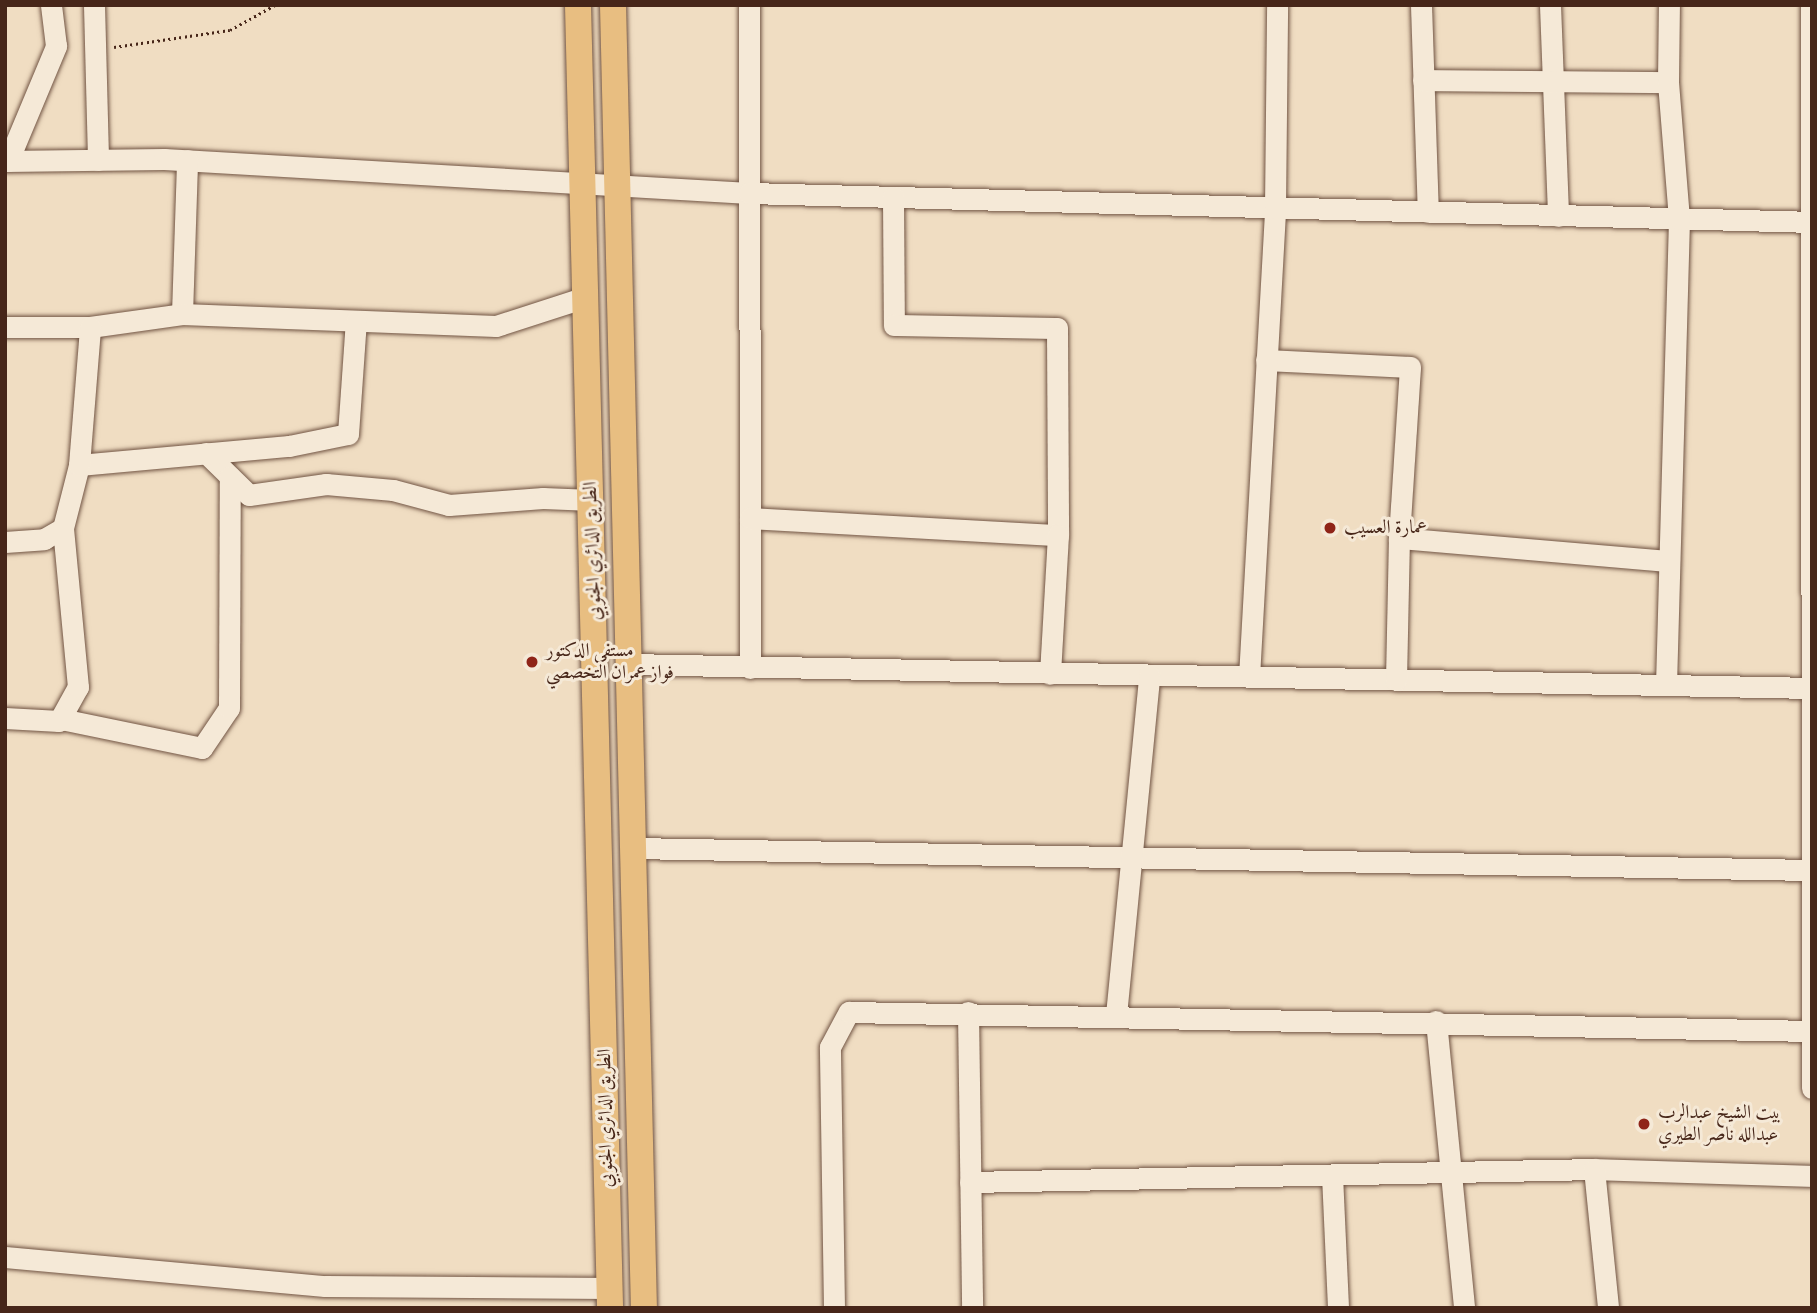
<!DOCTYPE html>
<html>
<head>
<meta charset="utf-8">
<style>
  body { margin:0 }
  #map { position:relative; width:1817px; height:1313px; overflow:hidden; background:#f0ddc2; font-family:"IM FELL French Canon",Amiri,serif }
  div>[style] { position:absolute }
  .path>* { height:2.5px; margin-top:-1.25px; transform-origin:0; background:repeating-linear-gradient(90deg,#472619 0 2px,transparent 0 5.5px) }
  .roads { filter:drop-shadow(0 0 2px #715443) drop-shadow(0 0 2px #715443) }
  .minor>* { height:21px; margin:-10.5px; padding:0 10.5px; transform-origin:10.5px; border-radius:10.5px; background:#f5e9d7 }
  .major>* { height:26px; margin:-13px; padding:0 13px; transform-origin:13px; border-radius:13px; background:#e8be81 }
  .dots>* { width:19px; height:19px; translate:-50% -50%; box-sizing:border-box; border:4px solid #f5e9d7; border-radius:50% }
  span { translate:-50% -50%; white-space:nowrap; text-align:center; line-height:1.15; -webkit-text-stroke:6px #f5e9d7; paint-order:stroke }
  .poi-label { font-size:19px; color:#472619 }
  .left { translate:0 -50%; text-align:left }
  .street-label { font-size:19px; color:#472619 }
  .frame { position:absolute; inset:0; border:7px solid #472619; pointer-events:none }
</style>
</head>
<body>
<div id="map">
  <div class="path">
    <i style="left:114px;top:47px;width:117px;rotate:-8.3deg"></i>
    <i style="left:230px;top:30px;width:51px;rotate:-29.1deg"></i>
  </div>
  <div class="roads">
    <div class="minor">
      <i style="left:94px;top:5px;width:155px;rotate:88.5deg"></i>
      <i style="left:749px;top:5px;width:663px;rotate:89.91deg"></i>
      <i style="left:1421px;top:5px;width:207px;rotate:88.1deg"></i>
      <i style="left:1550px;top:5px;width:211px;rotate:87.8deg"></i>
      <i style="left:1811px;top:5px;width:1083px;rotate:89.95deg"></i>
      <i style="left:1423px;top:80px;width:245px;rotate:0.5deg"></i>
      <i style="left:5px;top:161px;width:159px;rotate:-0.7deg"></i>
      <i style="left:164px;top:159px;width:586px;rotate:3.33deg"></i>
      <i style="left:749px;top:193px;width:1063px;rotate:1.56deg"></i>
      <i style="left:8px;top:161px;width:125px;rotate:-67.3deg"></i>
      <i style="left:56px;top:46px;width:41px;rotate:-97deg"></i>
      <i style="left:893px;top:197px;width:128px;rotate:89.6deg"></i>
      <i style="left:894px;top:325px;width:163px;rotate:1.1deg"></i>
      <i style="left:1057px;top:328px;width:207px;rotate:89.7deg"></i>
      <i style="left:182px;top:314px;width:154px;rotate:-88.1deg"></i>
      <i style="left:5px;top:327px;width:85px"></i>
      <i style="left:90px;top:327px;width:93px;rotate:-8deg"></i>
      <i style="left:182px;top:314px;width:314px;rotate:2.2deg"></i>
      <i style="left:496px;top:326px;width:95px;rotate:-17.9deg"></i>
      <i style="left:1266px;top:360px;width:144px;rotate:2.8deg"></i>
      <i style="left:1410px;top:367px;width:171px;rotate:93.7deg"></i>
      <i style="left:1399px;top:538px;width:271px;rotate:4.9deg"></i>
      <i style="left:206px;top:453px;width:60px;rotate:44.3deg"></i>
      <i style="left:249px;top:495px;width:78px;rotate:-8.1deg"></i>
      <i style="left:326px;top:484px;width:67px;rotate:5.1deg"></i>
      <i style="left:393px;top:490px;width:58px;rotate:15deg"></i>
      <i style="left:449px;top:505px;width:94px;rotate:-4.3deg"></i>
      <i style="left:543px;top:498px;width:49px;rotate:2.3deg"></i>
      <i style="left:79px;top:465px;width:211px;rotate:-5.2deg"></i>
      <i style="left:289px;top:446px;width:60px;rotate:-11.5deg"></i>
      <i style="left:348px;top:434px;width:113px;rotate:-86deg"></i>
      <i style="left:750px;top:518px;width:308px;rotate:3.2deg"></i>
      <i style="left:1058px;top:535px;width:139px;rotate:93.3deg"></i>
      <i style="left:5px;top:542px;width:39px;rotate:-4deg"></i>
      <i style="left:44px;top:539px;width:22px;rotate:-30deg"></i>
      <i style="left:63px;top:528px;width:65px;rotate:-75.7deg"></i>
      <i style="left:79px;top:465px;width:138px;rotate:-85.4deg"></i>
      <i style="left:628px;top:664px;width:1184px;rotate:1.16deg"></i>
      <i style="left:1249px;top:677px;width:470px;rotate:-86.8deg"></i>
      <i style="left:1275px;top:208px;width:203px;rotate:-89.4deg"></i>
      <i style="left:1396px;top:680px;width:142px;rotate:-88.8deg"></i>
      <i style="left:1666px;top:685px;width:466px;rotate:-88.4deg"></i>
      <i style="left:1679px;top:219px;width:137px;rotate:-94.6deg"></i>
      <i style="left:1668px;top:82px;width:77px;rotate:-89.3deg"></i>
      <i style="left:5px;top:718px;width:54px;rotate:3.2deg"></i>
      <i style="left:59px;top:721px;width:39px;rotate:-61deg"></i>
      <i style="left:78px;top:687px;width:160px;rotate:-95.4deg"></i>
      <i style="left:61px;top:719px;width:144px;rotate:11.6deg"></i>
      <i style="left:202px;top:748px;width:48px;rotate:-56deg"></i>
      <i style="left:229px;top:708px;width:231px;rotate:-89.8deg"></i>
      <i style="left:633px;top:848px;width:1179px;rotate:1.07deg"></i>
      <i style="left:968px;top:1012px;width:296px;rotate:89.2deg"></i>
      <i style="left:1116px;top:1015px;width:341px;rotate:-84.4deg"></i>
      <i style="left:1436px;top:1021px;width:288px;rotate:84.4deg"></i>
      <i style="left:1594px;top:1169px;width:218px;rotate:1.8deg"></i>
      <i style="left:1332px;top:1175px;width:133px;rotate:87.4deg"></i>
      <i style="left:970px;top:1182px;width:624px;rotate:-1.19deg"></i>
      <i style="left:1594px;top:1169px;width:140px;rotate:84.2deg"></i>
      <i style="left:5px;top:1257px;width:321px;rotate:5.2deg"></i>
      <i style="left:325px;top:1286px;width:285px;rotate:0.4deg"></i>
      <i style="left:834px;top:1308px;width:261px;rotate:-90.9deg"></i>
      <i style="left:830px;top:1047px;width:40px;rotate:-62deg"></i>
      <i style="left:849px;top:1012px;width:963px;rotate:1.13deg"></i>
    </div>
    <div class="major">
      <i style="left:578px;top:5px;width:1303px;rotate:88.59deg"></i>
      <i style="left:613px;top:5px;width:1303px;rotate:88.64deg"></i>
    </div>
  </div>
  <div class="dots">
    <i style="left:1330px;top:528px;background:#8f2418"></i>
    <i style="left:532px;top:662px;background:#8f2418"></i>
    <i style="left:1644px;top:1124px;background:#8f2418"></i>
  </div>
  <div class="poi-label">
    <span class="left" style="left:1344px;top:528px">عمارة العسيب</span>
    <span class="left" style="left:546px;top:662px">مستفى الدكتور<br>فواز عمران التخصصي</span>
    <span class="left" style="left:1658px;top:1124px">بيت الشيخ عبدالرب<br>عبدالله ناصر الطيري</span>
  </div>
  <div class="street-label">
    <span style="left:593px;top:551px;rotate:-92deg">الطريق الدائري الجنوبي</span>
    <span style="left:606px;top:1118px;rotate:-91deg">الطريق الدائري الجنوبي</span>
  </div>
  <div class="frame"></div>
</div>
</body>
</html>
